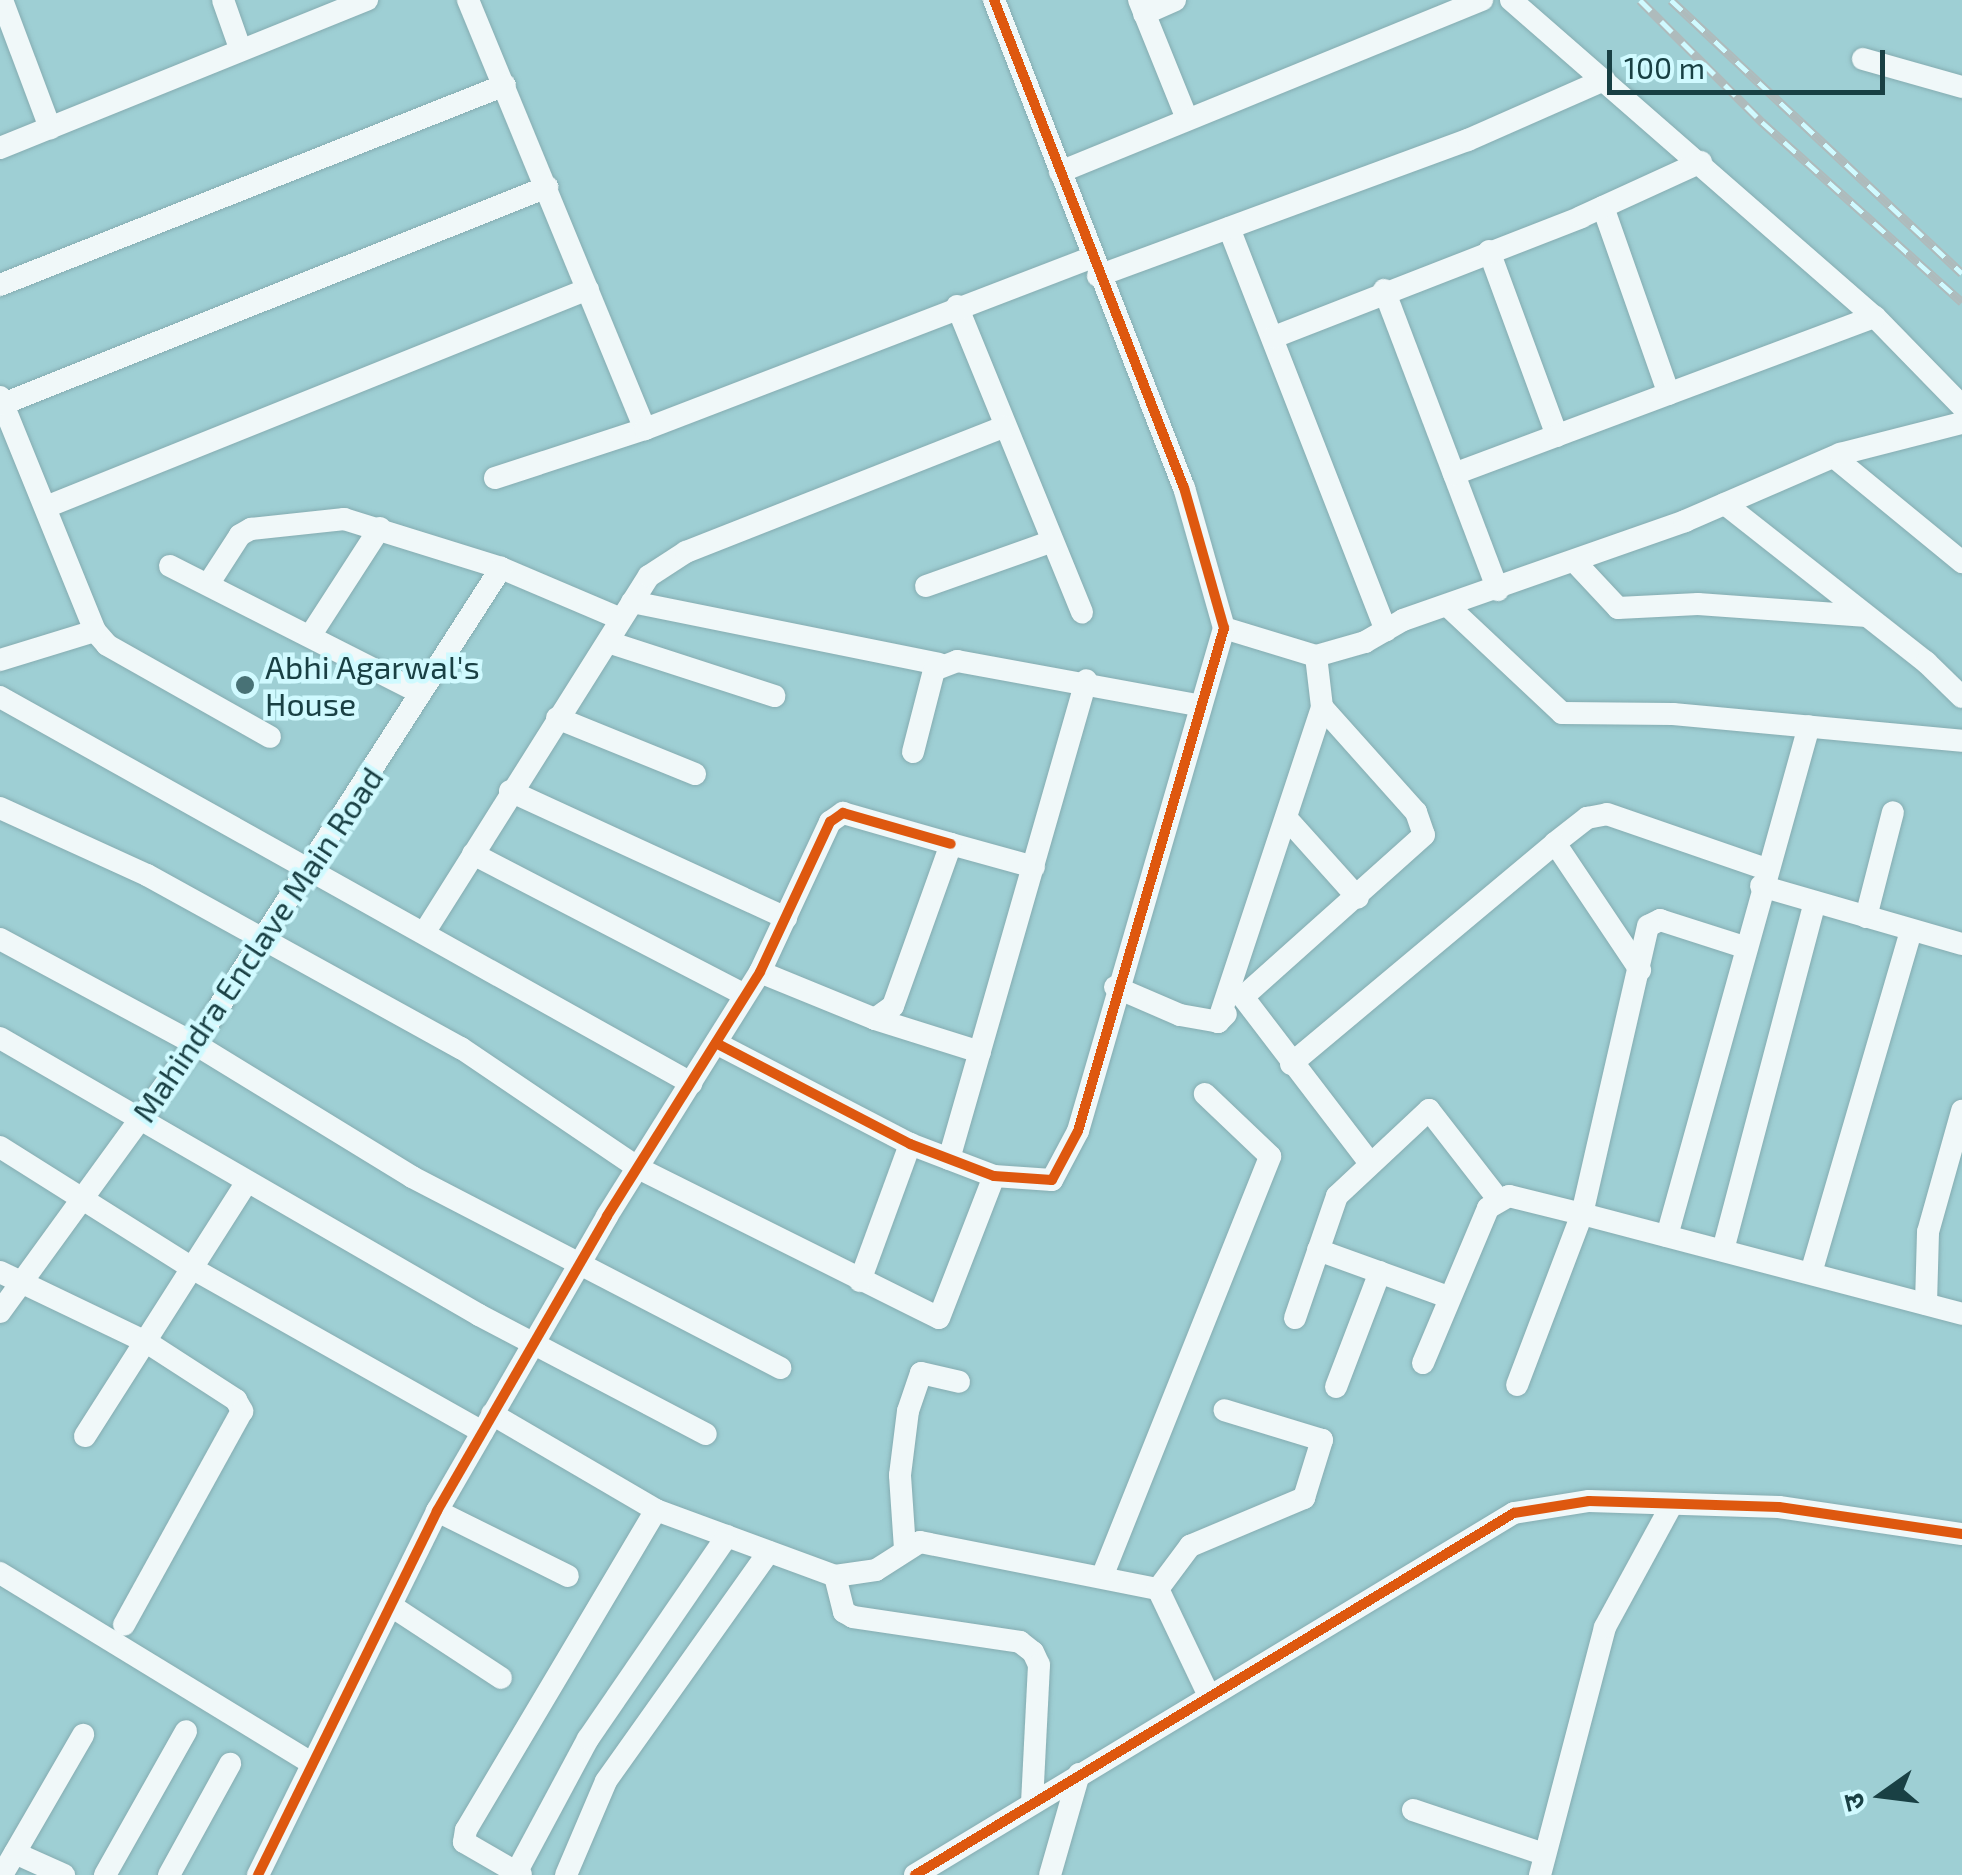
<!DOCTYPE html>
<html>
<head>
<meta charset="utf-8">
<style>
  body { margin:0 }
  #map { position:relative; width:1962px; height:1875px; overflow:hidden; background:#9ecfd4; font-family:"Exo 2","Noto Sans Devanagari",sans-serif }
  div>[style] { position:absolute }
  .roads { filter:drop-shadow(0 0 2px #85acb1) drop-shadow(0 0 2px #85acb1) }
  .minor>* { height:22px; margin:-11px; padding:0 11px; transform-origin:11px; border-radius:11px; background:#f0f8f9 }
  .rail>* { height:9px; margin-top:-4.5px; transform-origin:0; background:repeating-linear-gradient(90deg,#d0faff 0 15px,#aebbbc 0 30px); box-sizing:border-box; border-block:2px solid #aebbbc }
  .cycleway>* { height:10px; margin:-5px; padding:0 5px; transform-origin:5px; border-radius:5px; background:#de580f }
  .dots>* { width:28px; height:28px; translate:-50% -50%; box-sizing:border-box; border:5px solid #d0faff; border-radius:50% }
  span { translate:-50% -50%; white-space:nowrap; text-align:center; line-height:1.15; -webkit-text-stroke:9px #d0faff; paint-order:stroke }
  .poi-label { font-size:32px; color:#194044 }
  .left { translate:0 -50%; text-align:left }
  .street-label { font-size:32px; color:#194044 }
  .north { position:absolute; left:1832px; top:1745px; width:100px; height:100px; -webkit-text-stroke:8px #d0faff; paint-order:stroke; rotate:256deg; font-size:28px; font-weight:700; line-height:40px; text-align:center; color:#194044 }
  .north::after { content:''; display:block; margin:auto; width:35px; height:45px; background:#194044; clip-path:polygon(50% 0,100% 100%,50% 72%,0 100%) }
  .scale { position:absolute; left:1607px; top:50px; width:278px; height:45px; box-sizing:border-box; border:5px solid #194044; border-top:0; padding-left:12px; font-size:30px; line-height:35px; white-space:nowrap; color:#194044; -webkit-text-stroke:8px #d0faff; paint-order:stroke }
</style>
</head>
<body>
<div id="map">
  <div class="roads">
    <div class="minor">
      <i style="left:2px;top:0;width:137px;rotate:69.4deg"></i>
      <i style="left:223px;top:0;width:51px;rotate:70.5deg"></i>
      <i style="left:468px;top:0;width:464px;rotate:67.6deg"></i>
      <i style="left:1139px;top:0;width:128px;rotate:68deg"></i>
      <i style="left:1511px;top:0;width:483px;rotate:41.1deg"></i>
      <i style="left:1875px;top:317px;width:124px;rotate:45.7deg"></i>
      <i style="left:1144px;top:14px;width:34px;rotate:-24deg"></i>
      <i style="left:1863px;top:59px;width:103px;rotate:15.8deg"></i>
      <i style="left:0;top:148px;width:396px;rotate:-22deg"></i>
      <i style="left:1060px;top:172px;width:456px;rotate:-22.2deg"></i>
      <i style="left:1603px;top:207px;width:198px;rotate:70.6deg"></i>
      <i style="left:1229px;top:228px;width:432px;rotate:68.7deg"></i>
      <i style="left:1489px;top:251px;width:197px;rotate:69.8deg"></i>
      <i style="left:1098px;top:276px;width:394px;rotate:-20.2deg"></i>
      <i style="left:1468px;top:140px;width:149px;rotate:-23.8deg"></i>
      <i style="left:0;top:285px;width:543px;rotate:-21.61deg"></i>
      <i style="left:1384px;top:290px;width:321px;rotate:69.2deg"></i>
      <i style="left:957px;top:306px;width:331px;rotate:67.8deg"></i>
      <i style="left:1274px;top:337px;width:330px;rotate:-21.3deg"></i>
      <i style="left:1581px;top:217px;width:132px;rotate:-24.6deg"></i>
      <i style="left:0;top:397px;width:253px;rotate:67.9deg"></i>
      <i style="left:95px;top:631px;width:18px;rotate:49deg"></i>
      <i style="left:107px;top:645px;width:187px;rotate:29.4deg"></i>
      <i style="left:3px;top:404px;width:586px;rotate:-21.75deg"></i>
      <i style="left:1834px;top:457px;width:166px;rotate:39.4deg"></i>
      <i style="left:1454px;top:474px;width:449px;rotate:-20.5deg"></i>
      <i style="left:495px;top:478px;width:158px;rotate:-18.1deg"></i>
      <i style="left:645px;top:429px;width:480px;rotate:-21deg"></i>
      <i style="left:1725px;top:504px;width:256px;rotate:38.2deg"></i>
      <i style="left:1926px;top:662px;width:50px;rotate:44.2deg"></i>
      <i style="left:46px;top:507px;width:584px;rotate:-21.91deg"></i>
      <i style="left:1575px;top:562px;width:63px;rotate:46.9deg"></i>
      <i style="left:1618px;top:608px;width:80px;rotate:-2.9deg"></i>
      <i style="left:1698px;top:604px;width:166px;rotate:4.1deg"></i>
      <i style="left:170px;top:566px;width:280px;rotate:26.9deg"></i>
      <i style="left:209px;top:583px;width:57px;rotate:-57.1deg"></i>
      <i style="left:240px;top:535px;width:13px;rotate:-29deg"></i>
      <i style="left:251px;top:529px;width:94px;rotate:-6.1deg"></i>
      <i style="left:344px;top:519px;width:164px;rotate:17.3deg"></i>
      <i style="left:501px;top:568px;width:130px;rotate:23deg"></i>
      <i style="left:926px;top:586px;width:132px;rotate:-19.5deg"></i>
      <i style="left:632px;top:602px;width:313px;rotate:11.4deg"></i>
      <i style="left:1449px;top:607px;width:155px;rotate:43.2deg"></i>
      <i style="left:1562px;top:713px;width:111px;rotate:0.5deg"></i>
      <i style="left:1673px;top:714px;width:290px;rotate:5.3deg"></i>
      <i style="left:1224px;top:628px;width:96px;rotate:16.9deg"></i>
      <i style="left:1316px;top:656px;width:51px;rotate:-15.9deg"></i>
      <i style="left:1365px;top:642px;width:44px;rotate:-30.1deg"></i>
      <i style="left:1403px;top:620px;width:299px;rotate:-19.3deg"></i>
      <i style="left:1685px;top:521px;width:169px;rotate:-23.4deg"></i>
      <i style="left:1840px;top:454px;width:126px;rotate:-14.3deg"></i>
      <i style="left:312px;top:633px;width:125px;rotate:-57.1deg"></i>
      <i style="left:608px;top:642px;width:175px;rotate:18deg"></i>
      <i style="left:0;top:660px;width:99px;rotate:-17deg"></i>
      <i style="left:0;top:697px;width:792px;rotate:29.19deg"></i>
      <i style="left:1322px;top:707px;width:141px;rotate:48.2deg"></i>
      <i style="left:1416px;top:812px;width:24px;rotate:71deg"></i>
      <i style="left:1424px;top:835px;width:243px;rotate:138.2deg"></i>
      <i style="left:1243px;top:997px;width:208px;rotate:52.6deg"></i>
      <i style="left:557px;top:718px;width:149px;rotate:22.1deg"></i>
      <i style="left:913px;top:752px;width:85px;rotate:-75.6deg"></i>
      <i style="left:934px;top:670px;width:25px;rotate:-21deg"></i>
      <i style="left:957px;top:661px;width:248px;rotate:10.4deg"></i>
      <i style="left:510px;top:791px;width:304px;rotate:24.7deg"></i>
      <i style="left:0;top:808px;width:162px;rotate:24.5deg"></i>
      <i style="left:147px;top:875px;width:359px;rotate:28.9deg"></i>
      <i style="left:461px;top:1048px;width:214px;rotate:34.1deg"></i>
      <i style="left:638px;top:1168px;width:336px;rotate:26.5deg"></i>
      <i style="left:939px;top:1318px;width:152px;rotate:-68.8deg"></i>
      <i style="left:1289px;top:821px;width:103px;rotate:48.1deg"></i>
      <i style="left:1555px;top:843px;width:41px;rotate:-38deg"></i>
      <i style="left:1587px;top:818px;width:20px;rotate:-11deg"></i>
      <i style="left:1607px;top:814px;width:168px;rotate:19.1deg"></i>
      <i style="left:473px;top:854px;width:306px;rotate:27.4deg"></i>
      <i style="left:1761px;top:886px;width:209px;rotate:16.1deg"></i>
      <i style="left:1866px;top:917px;width:108px;rotate:-75.6deg"></i>
      <i style="left:424px;top:933px;width:422px;rotate:-57.8deg"></i>
      <i style="left:649px;top:576px;width:44px;rotate:-33deg"></i>
      <i style="left:686px;top:552px;width:342px;rotate:-21.5deg"></i>
      <i style="left:0;top:939px;width:221px;rotate:28.3deg"></i>
      <i style="left:195px;top:1044px;width:255px;rotate:31.5deg"></i>
      <i style="left:412px;top:1177px;width:415px;rotate:27.4deg"></i>
      <i style="left:1744px;top:947px;width:88px;rotate:-162.2deg"></i>
      <i style="left:1660px;top:920px;width:13px;rotate:153deg"></i>
      <i style="left:1648px;top:926px;width:295px;rotate:102.9deg"></i>
      <i style="left:1582px;top:1214px;width:393px;rotate:14.7deg"></i>
      <i style="left:760px;top:972px;width:124px;rotate:22.2deg"></i>
      <i style="left:875px;top:1019px;width:22px;rotate:-36deg"></i>
      <i style="left:893px;top:1006px;width:172px;rotate:-70.3deg"></i>
      <i style="left:951px;top:844px;width:86px;rotate:15.5deg"></i>
      <i style="left:1115px;top:987px;width:71px;rotate:23.3deg"></i>
      <i style="left:1180px;top:1015px;width:39px;rotate:10deg"></i>
      <i style="left:1218px;top:1022px;width:11px;rotate:-45deg"></i>
      <i style="left:875px;top:1019px;width:110px;rotate:17.4deg"></i>
      <i style="left:1218px;top:1022px;width:332px;rotate:-71.7deg"></i>
      <i style="left:1322px;top:707px;width:51px;rotate:-96.7deg"></i>
      <i style="left:0;top:1038px;width:553px;rotate:30.04deg"></i>
      <i style="left:479px;top:1315px;width:256px;rotate:27.7deg"></i>
      <i style="left:716px;top:1043px;width:219px;rotate:27.5deg"></i>
      <i style="left:910px;top:1144px;width:90px;rotate:20.9deg"></i>
      <i style="left:994px;top:1176px;width:58px;rotate:3.9deg"></i>
      <i style="left:1052px;top:1180px;width:55px;rotate:-62deg"></i>
      <i style="left:1078px;top:1131px;width:524px;rotate:-73.81deg"></i>
      <i style="left:1224px;top:628px;width:146px;rotate:-105.9deg"></i>
      <i style="left:1184px;top:488px;width:524px;rotate:-111.27deg"></i>
      <i style="left:1291px;top:1064px;width:344px;rotate:-39.9deg"></i>
      <i style="left:1555px;top:843px;width:153px;rotate:56.2deg"></i>
      <i style="left:0;top:1147px;width:231px;rotate:32.2deg"></i>
      <i style="left:195px;top:1270px;width:330px;rotate:29.4deg"></i>
      <i style="left:949px;top:1159px;width:498px;rotate:-74deg"></i>
      <i style="left:1667px;top:1236px;width:529px;rotate:-74.44deg"></i>
      <i style="left:1318px;top:1250px;width:135px;rotate:19.9deg"></i>
      <i style="left:1723px;top:1250px;width:359px;rotate:-75.2deg"></i>
      <i style="left:0;top:1272px;width:164px;rotate:25.6deg"></i>
      <i style="left:148px;top:1343px;width:105px;rotate:32.9deg"></i>
      <i style="left:236px;top:1400px;width:13px;rotate:61deg"></i>
      <i style="left:242px;top:1411px;width:244px;rotate:118.9deg"></i>
      <i style="left:1811px;top:1273px;width:357px;rotate:-73.7deg"></i>
      <i style="left:860px;top:1281px;width:146px;rotate:-69.9deg"></i>
      <i style="left:1926px;top:1304px;width:72px;rotate:-88.4deg"></i>
      <i style="left:1928px;top:1232px;width:126px;rotate:-74.3deg"></i>
      <i style="left:0;top:1312px;width:331px;rotate:-54deg"></i>
      <i style="left:195px;top:1044px;width:566px;rotate:-57.26deg"></i>
      <i style="left:1295px;top:1318px;width:129px;rotate:-71deg"></i>
      <i style="left:1337px;top:1196px;width:126px;rotate:-43.1deg"></i>
      <i style="left:1429px;top:1110px;width:113px;rotate:52.2deg"></i>
      <i style="left:1423px;top:1363px;width:168px;rotate:-67.2deg"></i>
      <i style="left:1488px;top:1208px;width:24px;rotate:-30deg"></i>
      <i style="left:1509px;top:1196px;width:75px;rotate:13.9deg"></i>
      <i style="left:1582px;top:1214px;width:183px;rotate:110.8deg"></i>
      <i style="left:1336px;top:1387px;width:123px;rotate:-69.1deg"></i>
      <i style="left:492px;top:1414px;width:190px;rotate:30.3deg"></i>
      <i style="left:656px;top:1510px;width:191px;rotate:20.2deg"></i>
      <i style="left:835px;top:1576px;width:41px;rotate:-8.3deg"></i>
      <i style="left:876px;top:1570px;width:52px;rotate:-32.5deg"></i>
      <i style="left:920px;top:1542px;width:243px;rotate:11.2deg"></i>
      <i style="left:1158px;top:1589px;width:119px;rotate:64.5deg"></i>
      <i style="left:85px;top:1436px;width:301px;rotate:-57.5deg"></i>
      <i style="left:437px;top:1511px;width:146px;rotate:26.4deg"></i>
      <i style="left:905px;top:1549px;width:74px;rotate:-93.9deg"></i>
      <i style="left:900px;top:1475px;width:64px;rotate:-82.9deg"></i>
      <i style="left:908px;top:1411px;width:40px;rotate:-71.1deg"></i>
      <i style="left:921px;top:1373px;width:39px;rotate:13deg"></i>
      <i style="left:0;top:1573px;width:364px;rotate:31.4deg"></i>
      <i style="left:835px;top:1576px;width:37px;rotate:76deg"></i>
      <i style="left:844px;top:1612px;width:10px;rotate:29deg"></i>
      <i style="left:853px;top:1617px;width:169px;rotate:8.5deg"></i>
      <i style="left:1020px;top:1642px;width:16px;rotate:38deg"></i>
      <i style="left:1033px;top:1652px;width:14px;rotate:65deg"></i>
      <i style="left:1039px;top:1665px;width:138px;rotate:92.9deg"></i>
      <i style="left:1102px;top:1577px;width:453px;rotate:-68.2deg"></i>
      <i style="left:1270px;top:1156px;width:90px;rotate:-136.4deg"></i>
      <i style="left:1158px;top:1589px;width:54px;rotate:-53.3deg"></i>
      <i style="left:1190px;top:1546px;width:124px;rotate:-22.8deg"></i>
      <i style="left:1304px;top:1498px;width:61px;rotate:-72.8deg"></i>
      <i style="left:1322px;top:1440px;width:102px;rotate:-163deg"></i>
      <i style="left:393px;top:1607px;width:129px;rotate:33.3deg"></i>
      <i style="left:1413px;top:1810px;width:138px;rotate:18.6deg"></i>
      <i style="left:15px;top:1853px;width:54px;rotate:24.2deg"></i>
      <i style="left:516px;top:1873px;width:152px;rotate:-61.8deg"></i>
      <i style="left:588px;top:1739px;width:246px;rotate:-55.6deg"></i>
      <i style="left:2px;top:1875px;width:162px;rotate:-59.9deg"></i>
      <i style="left:105px;top:1875px;width:165px;rotate:-60.6deg"></i>
      <i style="left:169px;top:1875px;width:127px;rotate:-61.2deg"></i>
      <i style="left:258px;top:1875px;width:406px;rotate:-63.8deg"></i>
      <i style="left:437px;top:1511px;width:340px;rotate:-60deg"></i>
      <i style="left:607px;top:1216px;width:288px;rotate:-57.9deg"></i>
      <i style="left:760px;top:972px;width:166px;rotate:-65deg"></i>
      <i style="left:830px;top:822px;width:16px;rotate:-35deg"></i>
      <i style="left:843px;top:813px;width:112px;rotate:16deg"></i>
      <i style="left:521px;top:1875px;width:66px;rotate:-149.9deg"></i>
      <i style="left:464px;top:1842px;width:12px;rotate:-81deg"></i>
      <i style="left:466px;top:1830px;width:372px;rotate:-59.3deg"></i>
      <i style="left:566px;top:1875px;width:102px;rotate:-66.9deg"></i>
      <i style="left:606px;top:1781px;width:281px;rotate:-54.6deg"></i>
      <i style="left:915px;top:1875px;width:700px;rotate:-31.15deg"></i>
      <i style="left:1514px;top:1513px;width:76px;rotate:-9.1deg"></i>
      <i style="left:1589px;top:1501px;width:190px;rotate:1.8deg"></i>
      <i style="left:1779px;top:1507px;width:185px;rotate:8.4deg"></i>
      <i style="left:1050px;top:1875px;width:105px;rotate:-74deg"></i>
      <i style="left:1540px;top:1875px;width:256px;rotate:-75.3deg"></i>
      <i style="left:1605px;top:1627px;width:138px;rotate:-61.4deg"></i>
    </div>
  </div>
  <div class="rail">
    <i style="left:1640px;top:0;width:173px;rotate:45deg"></i>
    <i style="left:1762px;top:122px;width:269px;rotate:42deg"></i>
    <i style="left:1671px;top:0;width:399px;rotate:43.2deg"></i>
  </div>
  <div class="cycleway">
    <i style="left:716px;top:1043px;width:219px;rotate:27.5deg"></i>
    <i style="left:910px;top:1144px;width:90px;rotate:20.9deg"></i>
    <i style="left:994px;top:1176px;width:58px;rotate:3.9deg"></i>
    <i style="left:1052px;top:1180px;width:55px;rotate:-62deg"></i>
    <i style="left:1078px;top:1131px;width:524px;rotate:-73.81deg"></i>
    <i style="left:1224px;top:628px;width:146px;rotate:-105.9deg"></i>
    <i style="left:1184px;top:488px;width:524px;rotate:-111.27deg"></i>
    <i style="left:258px;top:1875px;width:406px;rotate:-63.8deg"></i>
    <i style="left:437px;top:1511px;width:340px;rotate:-60deg"></i>
    <i style="left:607px;top:1216px;width:288px;rotate:-57.9deg"></i>
    <i style="left:760px;top:972px;width:166px;rotate:-65deg"></i>
    <i style="left:830px;top:822px;width:16px;rotate:-35deg"></i>
    <i style="left:843px;top:813px;width:112px;rotate:16deg"></i>
    <i style="left:915px;top:1875px;width:700px;rotate:-31.15deg"></i>
    <i style="left:1514px;top:1513px;width:76px;rotate:-9.1deg"></i>
    <i style="left:1589px;top:1501px;width:190px;rotate:1.8deg"></i>
    <i style="left:1779px;top:1507px;width:185px;rotate:8.4deg"></i>
  </div>
  <div class="dots">
    <i style="left:245px;top:685px;background:#487276"></i>
  </div>
  <div class="poi-label">
    <span class="left" style="left:265px;top:685px">Abhi Agarwal's<br>House</span>
  </div>
  <div class="street-label">
    <span style="left:257px;top:944px;rotate:-56deg">Mahindra Enclave Main Road</span>
  </div>
  <div class="north">उ</div>
  <div class="scale">100 m</div>
</div>
</body>
</html>
